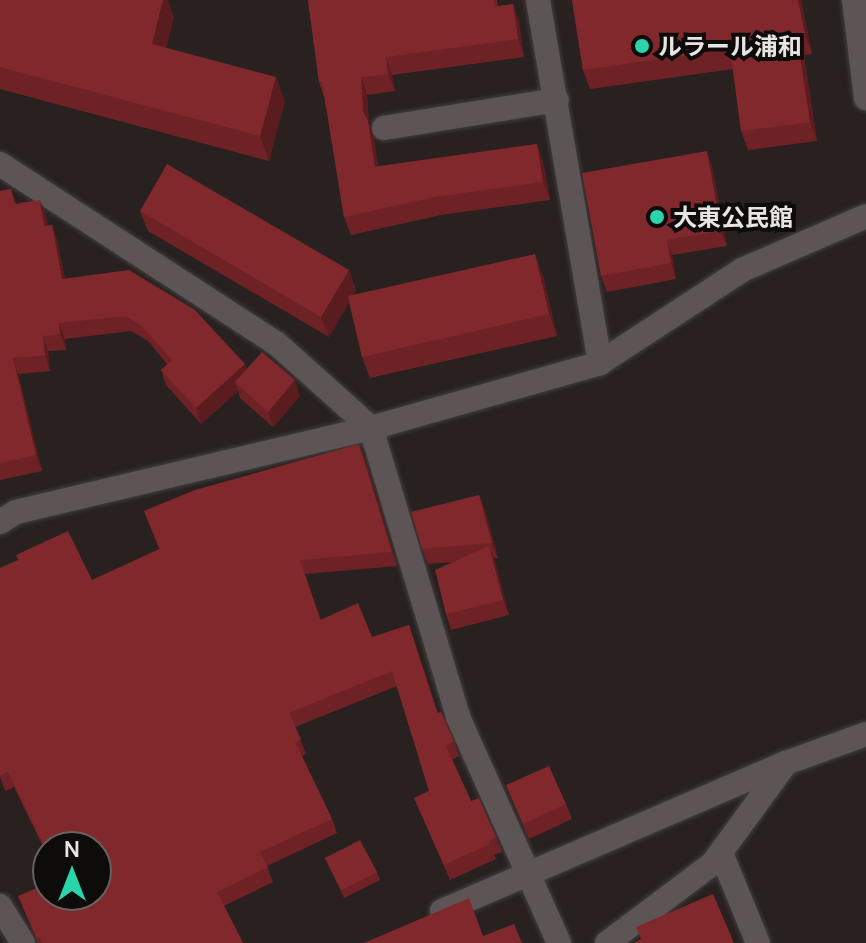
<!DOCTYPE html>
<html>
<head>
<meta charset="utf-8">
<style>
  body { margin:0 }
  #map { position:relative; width:866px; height:943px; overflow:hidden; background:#282120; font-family:Manrope,"Noto Sans JP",sans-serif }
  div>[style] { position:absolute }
  .roads { filter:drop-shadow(0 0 2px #443e3e) drop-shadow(0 0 2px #443e3e) }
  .minor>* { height:24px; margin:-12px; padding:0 12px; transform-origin:12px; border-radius:12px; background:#5d5555 }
  .tertiary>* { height:24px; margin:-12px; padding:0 12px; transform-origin:12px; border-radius:12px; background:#5d5555 }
  .wall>* { inset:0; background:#6e2226 }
  .shaded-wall>* { inset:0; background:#5a1c1f }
  .building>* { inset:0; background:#80282c }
  .dots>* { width:22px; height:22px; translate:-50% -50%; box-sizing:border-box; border:4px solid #0e0b0b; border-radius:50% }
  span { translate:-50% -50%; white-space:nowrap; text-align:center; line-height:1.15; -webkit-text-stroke:8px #0e0b0b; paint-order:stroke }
  .poi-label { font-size:24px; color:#e9e4e4; font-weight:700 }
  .left { translate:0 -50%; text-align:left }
  .north { position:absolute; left:32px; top:831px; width:80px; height:80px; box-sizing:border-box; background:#0e0b0b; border:2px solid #666262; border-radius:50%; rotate:0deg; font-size:22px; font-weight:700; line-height:32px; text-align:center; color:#e9e4e4 }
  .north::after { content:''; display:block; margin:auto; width:28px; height:36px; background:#2ad5ac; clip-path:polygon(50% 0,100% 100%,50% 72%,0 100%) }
</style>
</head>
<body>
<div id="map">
  <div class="roads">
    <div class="minor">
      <i style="left:538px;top:0;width:368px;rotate:80.3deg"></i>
      <i style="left:854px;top:0;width:99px;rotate:83deg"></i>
      <i style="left:384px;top:128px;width:175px;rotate:-9.2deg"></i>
      <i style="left:0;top:164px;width:329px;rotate:33deg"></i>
      <i style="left:276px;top:343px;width:127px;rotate:41.8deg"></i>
      <i style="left:371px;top:428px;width:302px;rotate:73.2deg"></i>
      <i style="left:458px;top:717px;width:248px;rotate:65.9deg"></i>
      <i style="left:371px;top:428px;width:238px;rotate:-15.8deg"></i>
      <i style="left:600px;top:363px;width:170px;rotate:-33.2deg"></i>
      <i style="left:742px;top:270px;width:135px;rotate:-23.5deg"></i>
      <i style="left:721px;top:853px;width:97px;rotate:67.7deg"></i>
      <i style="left:0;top:906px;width:44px;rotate:58.1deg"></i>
      <i style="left:442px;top:911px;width:374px;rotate:-23.3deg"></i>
      <i style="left:607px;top:943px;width:133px;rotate:-37deg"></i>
      <i style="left:713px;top:863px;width:124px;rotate:-53.9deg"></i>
      <i style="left:786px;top:763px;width:85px;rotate:-19.9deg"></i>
    </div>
    <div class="tertiary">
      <i style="left:0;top:522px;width:19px;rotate:-32deg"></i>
      <i style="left:16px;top:512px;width:365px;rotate:-13.3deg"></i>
    </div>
  </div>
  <div class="wall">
    <i style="clip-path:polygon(0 0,174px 17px,166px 48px,285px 101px,269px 161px,0 89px)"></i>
    <i style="clip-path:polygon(308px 0,497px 0,498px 6px,513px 4px,519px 22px,524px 57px,392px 75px,395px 91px,367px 95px,369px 124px,374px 139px,378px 166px,537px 144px,543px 162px,550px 200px,441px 215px,351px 235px,344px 217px,325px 100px,319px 82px)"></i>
    <i style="clip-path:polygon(572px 0,801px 0,812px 54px,804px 55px,817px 141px,748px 150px,741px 131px,733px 69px,590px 89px,583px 70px)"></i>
    <i style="clip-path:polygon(712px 166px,727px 246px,672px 255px,676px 279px,607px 292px,601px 276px)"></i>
    <i style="clip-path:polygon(11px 189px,16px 204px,46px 215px,47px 226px,52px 225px,57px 240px,65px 279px,300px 396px,273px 427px,240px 398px,238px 391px,201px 424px,166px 385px,161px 370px,167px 364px,148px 341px,131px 331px,65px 339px,66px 350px,48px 351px,50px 371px,18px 374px,42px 471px,0 480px,0 191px)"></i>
    <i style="clip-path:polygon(140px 211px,349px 270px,356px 290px,353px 295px,543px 276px,557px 336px,370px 378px,362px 357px,349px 302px,329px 337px,148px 231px)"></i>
    <i style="clip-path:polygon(365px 459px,397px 566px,305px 574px,321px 620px,372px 637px,409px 625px,438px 713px,454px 741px,459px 756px,452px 760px,471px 801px,496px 837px,502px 852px,494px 855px,496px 859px,450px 880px,414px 798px,429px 791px,397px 686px,295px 727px,306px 754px,302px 756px,332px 819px,337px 833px,267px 866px,273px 882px,224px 906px,243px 943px,38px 943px,18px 896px,96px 895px,48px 847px,48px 857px,14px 787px,5px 791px,0 777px,0 568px,92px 580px,159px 549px,144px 511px)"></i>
    <i style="clip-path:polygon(479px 495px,485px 510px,498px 558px,494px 558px,509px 615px,451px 630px,446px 614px,454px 562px,428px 564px,422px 549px)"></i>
    <i style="clip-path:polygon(506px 785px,566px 804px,572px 819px,529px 839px)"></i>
    <i style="clip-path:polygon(325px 858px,377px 872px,380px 880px,344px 898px)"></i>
  </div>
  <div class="shaded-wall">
    <i style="clip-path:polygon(163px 0,168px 0,174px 17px,161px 68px,152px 44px)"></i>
    <i style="clip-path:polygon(798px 0,801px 0,812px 54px,805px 35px)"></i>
    <i style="clip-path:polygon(513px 4px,519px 22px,524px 57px,518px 39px)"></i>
    <i style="clip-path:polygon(797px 36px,804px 55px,817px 141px,810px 122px)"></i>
    <i style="clip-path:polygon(386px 57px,392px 75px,395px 91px,388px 74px)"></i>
    <i style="clip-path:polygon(276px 77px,285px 101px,269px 161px,260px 136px)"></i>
    <i style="clip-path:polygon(361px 77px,367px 95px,369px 124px,374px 139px,381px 185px,375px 167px,363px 112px)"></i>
    <i style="clip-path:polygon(537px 144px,543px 162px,550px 200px,543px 182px)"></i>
    <i style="clip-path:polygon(707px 151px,712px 166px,727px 246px,721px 231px)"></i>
    <i style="clip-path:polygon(40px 200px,46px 215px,50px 242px,44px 226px)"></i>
    <i style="clip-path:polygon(52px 225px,57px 240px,68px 294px,62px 279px)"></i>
    <i style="clip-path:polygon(667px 240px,672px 255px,676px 279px,671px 263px)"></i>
    <i style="clip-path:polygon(535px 254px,543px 276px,557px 336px,549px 314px)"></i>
    <i style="clip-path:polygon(349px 270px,356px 290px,329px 337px,321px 317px)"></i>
    <i style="clip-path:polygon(59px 323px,65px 339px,66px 350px,60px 334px)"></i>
    <i style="clip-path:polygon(43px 336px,48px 351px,50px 371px,45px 355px)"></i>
    <i style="clip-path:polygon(13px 358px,18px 374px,42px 471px,36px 455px)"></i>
    <i style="clip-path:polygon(245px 364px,250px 380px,235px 382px,238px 391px,201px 424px,196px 408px)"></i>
    <i style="clip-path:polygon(295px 380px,300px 396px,273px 427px,268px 412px)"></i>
    <i style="clip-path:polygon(359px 444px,365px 459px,397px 566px,392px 552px)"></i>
    <i style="clip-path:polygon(479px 495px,485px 510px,498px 558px,492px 543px)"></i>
    <i style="clip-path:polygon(489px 546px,495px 561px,509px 615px,503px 600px)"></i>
  </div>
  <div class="building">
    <i style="clip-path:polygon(0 0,163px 0,152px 44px,276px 77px,260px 136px,0 67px)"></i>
    <i style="clip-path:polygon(308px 0,494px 0,495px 7px,513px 4px,518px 39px,386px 57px,388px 74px,361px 77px,363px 112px,368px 121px,375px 167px,537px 144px,543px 182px,435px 197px,344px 217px,322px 82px,319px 82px)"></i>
    <i style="clip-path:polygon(572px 0,798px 0,805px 35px,797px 36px,810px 122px,741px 131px,730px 49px,583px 70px)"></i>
    <i style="clip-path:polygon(707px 151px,721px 231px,667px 240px,671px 263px,601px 276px,582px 173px)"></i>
    <i style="clip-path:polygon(167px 164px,349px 270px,321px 317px,140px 211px)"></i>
    <i style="clip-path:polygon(11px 189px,14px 204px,40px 200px,44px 226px,52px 225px,62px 279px,129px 270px,195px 310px,245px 364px,196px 408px,161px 370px,172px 360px,142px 326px,126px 316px,59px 323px,60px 334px,43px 336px,45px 355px,13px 358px,36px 455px,0 463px,0 191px)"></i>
    <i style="clip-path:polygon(535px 254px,549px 314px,362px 357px,348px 296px)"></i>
    <i style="clip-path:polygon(262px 352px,295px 380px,268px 412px,235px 382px)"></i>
    <i style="clip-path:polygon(359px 444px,392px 552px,300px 560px,320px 620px,358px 603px,372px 637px,409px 625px,437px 713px,441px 712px,454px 741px,446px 746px,471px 801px,479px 798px,496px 837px,489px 840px,490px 844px,444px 865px,414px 798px,429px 791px,392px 671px,289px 713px,301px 739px,295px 742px,332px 819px,260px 852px,268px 867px,217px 892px,243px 943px,43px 943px,40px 937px,37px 938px,18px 896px,48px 883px,48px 895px,96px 895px,96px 847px,48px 847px,48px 853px,8px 772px,0 776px,0 568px,18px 560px,16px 555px,68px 531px,92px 580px,160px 549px,144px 511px,195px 490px)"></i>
    <i style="clip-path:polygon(479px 495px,492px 543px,422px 549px,411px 512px)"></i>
    <i style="clip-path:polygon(489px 546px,503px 600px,446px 614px,435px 570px)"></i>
    <i style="clip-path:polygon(549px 766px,566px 804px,523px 824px,506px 785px)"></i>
    <i style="clip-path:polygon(360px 840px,377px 872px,341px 890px,325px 858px)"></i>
    <i style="clip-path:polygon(713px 894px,734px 943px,634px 943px,641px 939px,636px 927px)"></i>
    <i style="clip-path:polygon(469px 898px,483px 936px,514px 924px,522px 943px,364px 943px)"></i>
  </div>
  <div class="dots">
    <i style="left:642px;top:46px;background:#2ad5ac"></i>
    <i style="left:657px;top:217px;background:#2ad5ac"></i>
  </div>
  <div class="poi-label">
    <span class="left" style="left:658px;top:46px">ルラール浦和</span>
    <span class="left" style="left:673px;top:217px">大東公民館</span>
  </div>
  <div class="north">N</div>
</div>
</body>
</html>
